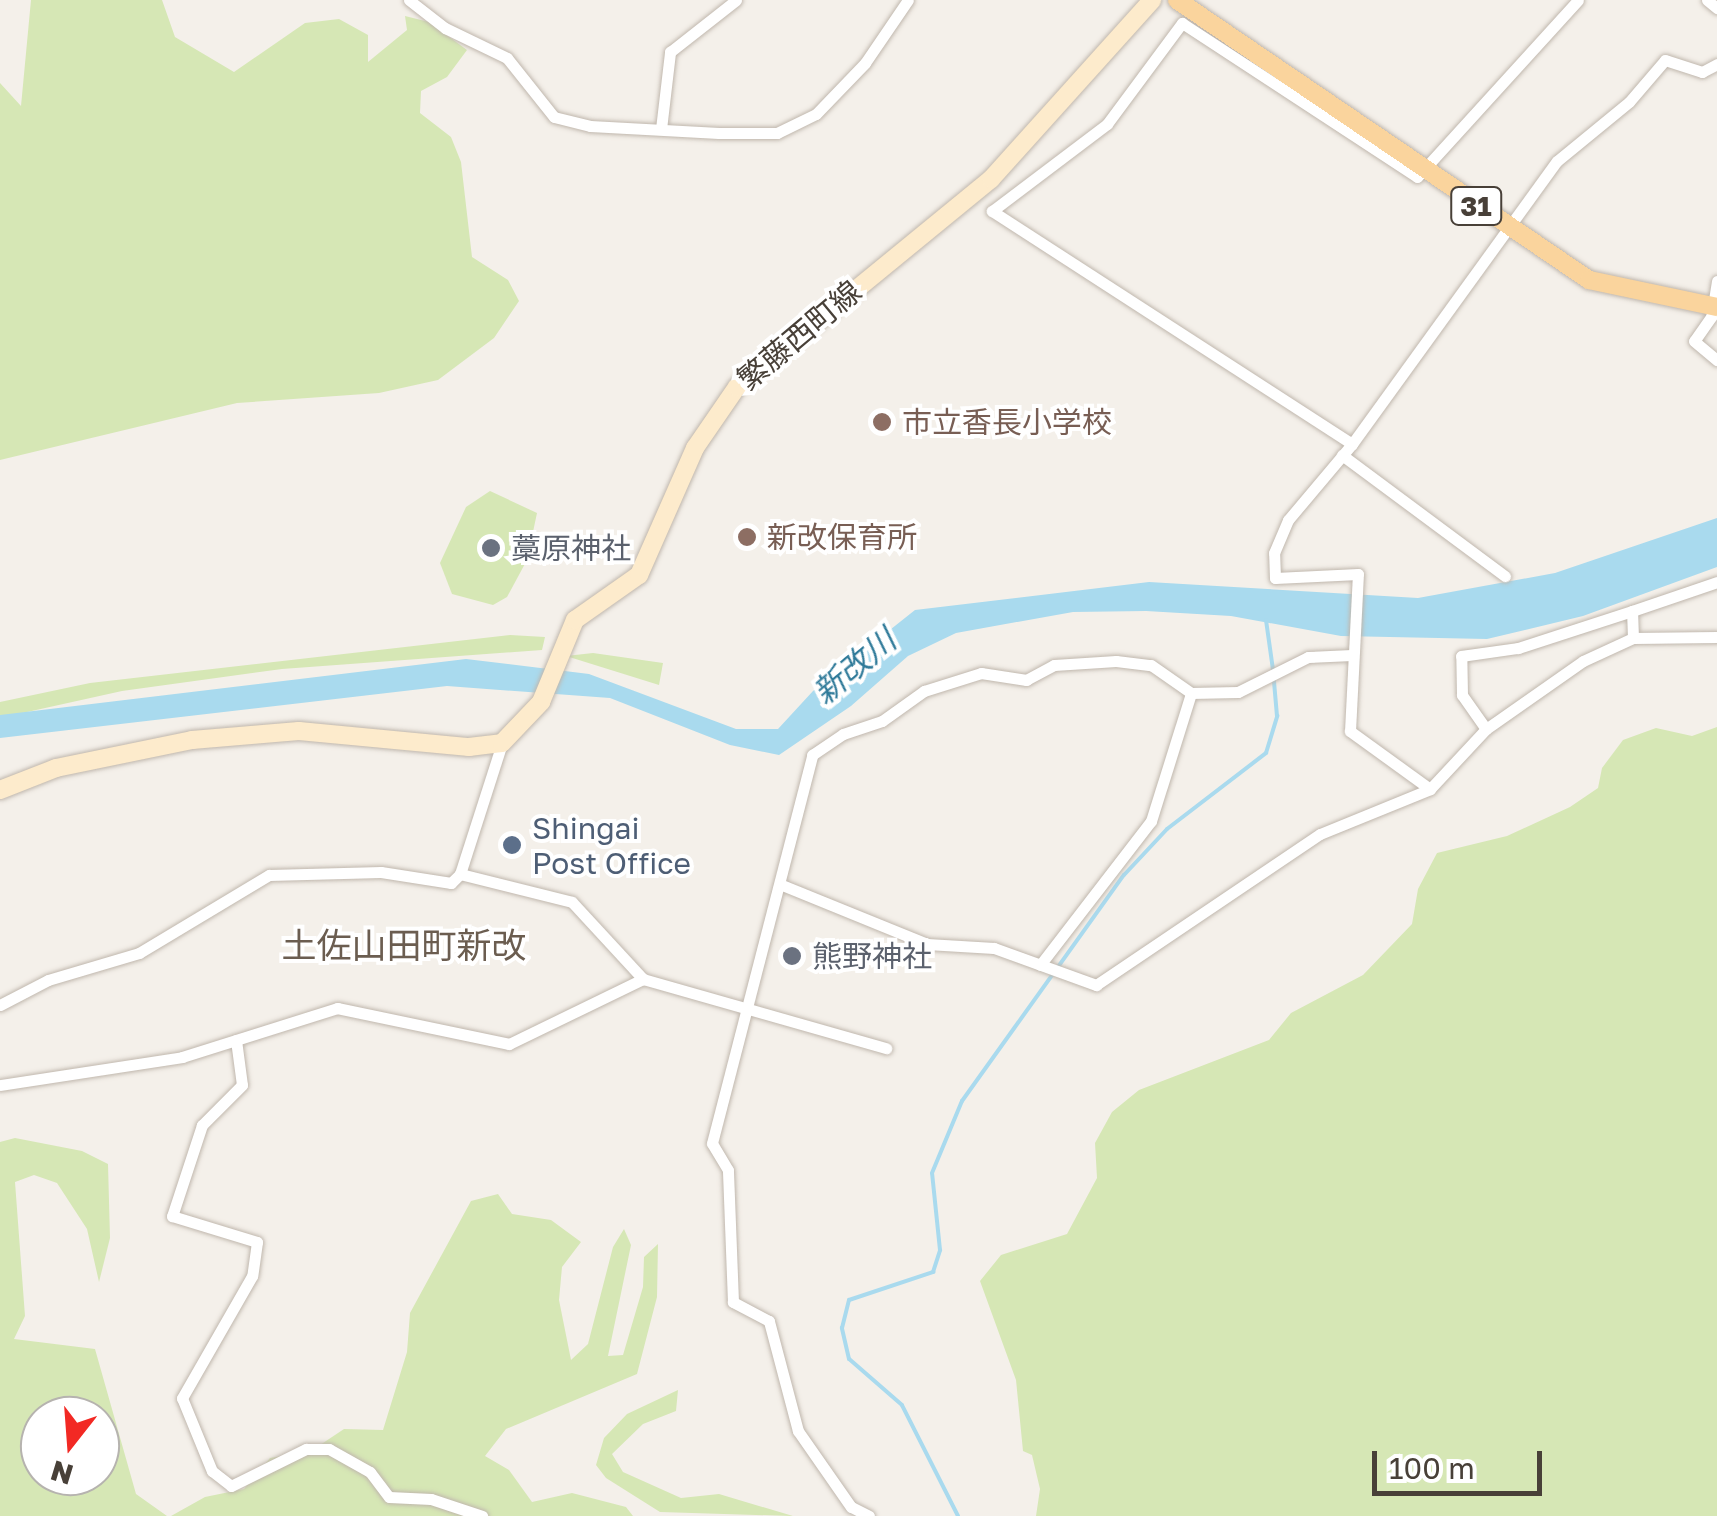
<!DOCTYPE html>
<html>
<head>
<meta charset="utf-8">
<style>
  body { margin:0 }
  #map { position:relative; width:1717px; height:1516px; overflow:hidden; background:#f4f0ea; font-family:"Golos Text","Noto Sans JP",sans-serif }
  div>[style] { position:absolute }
  .green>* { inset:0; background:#d6e7b5 }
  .water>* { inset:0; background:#a9daee }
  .stream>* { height:4px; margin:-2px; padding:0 2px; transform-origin:2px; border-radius:2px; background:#a9daee }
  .roads { filter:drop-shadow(0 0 2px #c0b7ad) drop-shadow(0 0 2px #c0b7ad) }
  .minor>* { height:11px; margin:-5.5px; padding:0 5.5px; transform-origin:5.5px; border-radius:5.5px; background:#fff }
  .secondary>* { height:18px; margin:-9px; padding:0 9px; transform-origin:9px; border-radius:9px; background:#fdebcc }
  .primary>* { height:18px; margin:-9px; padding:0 9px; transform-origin:9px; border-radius:9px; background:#fad49d }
  .dots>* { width:28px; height:28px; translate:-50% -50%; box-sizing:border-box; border:5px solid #fff; border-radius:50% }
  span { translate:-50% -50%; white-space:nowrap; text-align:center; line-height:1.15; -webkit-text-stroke:8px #fff; paint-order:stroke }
  .shield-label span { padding:2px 8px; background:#fff; border:2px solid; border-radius:8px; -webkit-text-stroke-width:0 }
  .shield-label { font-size:28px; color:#484038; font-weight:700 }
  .street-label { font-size:30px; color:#484038 }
  .education-label { font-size:30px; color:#785e54 }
  .left { translate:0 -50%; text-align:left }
  .worship-label { font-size:30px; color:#5b616d }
  .service-label { font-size:30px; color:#4e5e75 }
  .water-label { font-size:32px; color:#2f7a99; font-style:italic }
  .quarter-label { font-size:35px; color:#6b5d50 }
  .north { position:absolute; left:20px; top:1396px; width:100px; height:100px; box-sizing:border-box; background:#fff; border:2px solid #b6b3af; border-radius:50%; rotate:197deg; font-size:28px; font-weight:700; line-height:40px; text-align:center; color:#484038 }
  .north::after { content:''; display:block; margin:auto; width:35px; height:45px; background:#f22924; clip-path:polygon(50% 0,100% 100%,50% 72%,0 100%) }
  .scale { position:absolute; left:1372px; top:1451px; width:170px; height:45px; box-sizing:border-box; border:5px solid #484038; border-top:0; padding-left:12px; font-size:30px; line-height:35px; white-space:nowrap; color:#484038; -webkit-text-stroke:8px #fff; paint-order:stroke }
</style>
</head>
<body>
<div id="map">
  <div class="green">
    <i style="clip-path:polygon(31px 0,162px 0,175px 37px,234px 72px,305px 23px,339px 19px,368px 35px,368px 62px,407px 30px,405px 16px,429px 22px,467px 50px,447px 77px,421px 91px,420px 113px,451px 137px,461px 162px,472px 257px,508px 280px,519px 301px,494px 338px,438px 380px,379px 393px,237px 403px,0 460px,0 83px,21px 106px)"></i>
    <i style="clip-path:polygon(490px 491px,537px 513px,527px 560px,507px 597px,493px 605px,452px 594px,440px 563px,466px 507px)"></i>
    <i style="clip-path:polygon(510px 635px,545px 637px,542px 650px,282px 669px,122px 691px,0 718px,0 702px,90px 683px)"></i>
    <i style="clip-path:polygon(593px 653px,663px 663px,659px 685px,566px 656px)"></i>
    <i style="clip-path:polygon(1717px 727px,1717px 1516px,1036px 1516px,1040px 1489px,1032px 1455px,1023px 1451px,1016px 1380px,980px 1281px,1001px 1255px,1067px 1234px,1097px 1178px,1095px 1143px,1112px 1112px,1139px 1090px,1269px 1040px,1291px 1013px,1363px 975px,1412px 924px,1418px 889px,1437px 853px,1507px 836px,1570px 807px,1598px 788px,1602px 768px,1623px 740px,1656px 728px,1692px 736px)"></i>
    <i style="clip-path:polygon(evenodd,15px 1138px,82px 1151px,108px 1164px,110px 1238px,99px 1282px,87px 1229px,57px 1183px,34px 1175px,15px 1182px,25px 1316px,14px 1339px,95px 1349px,136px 1494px,167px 1516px,0 1516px,0 1142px,15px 1138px,40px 1416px,100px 1416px,100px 1476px,40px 1476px,40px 1416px)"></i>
    <i style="clip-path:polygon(498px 1194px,512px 1214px,551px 1220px,581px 1242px,562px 1267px,559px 1300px,571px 1360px,588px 1344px,613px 1247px,624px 1229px,631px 1245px,608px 1356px,623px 1355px,643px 1287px,644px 1257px,658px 1244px,657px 1297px,637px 1374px,506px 1429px,485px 1456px,509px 1470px,532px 1502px,572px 1493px,626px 1507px,633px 1516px,171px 1516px,205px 1497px,244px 1489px,270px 1458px,311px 1451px,344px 1429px,383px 1430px,407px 1352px,410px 1313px,471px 1201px)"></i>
    <i style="clip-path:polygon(678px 1390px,676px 1411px,643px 1424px,612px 1454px,623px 1472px,681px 1498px,719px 1494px,793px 1516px,660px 1512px,606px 1478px,596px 1465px,604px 1438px,627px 1414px)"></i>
  </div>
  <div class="water">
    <i style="clip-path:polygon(1717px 518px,1717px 567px,1583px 616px,1487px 639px,1341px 636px,1231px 616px,1146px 611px,1073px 612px,956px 633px,908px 656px,851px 706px,779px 755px,730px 745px,610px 698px,447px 686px,0 738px,0 715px,466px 659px,589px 674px,736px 729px,778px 729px,813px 691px,915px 610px,1149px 582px,1418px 598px,1555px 573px)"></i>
  </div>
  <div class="stream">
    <i style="left:1266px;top:620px;width:50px;rotate:82deg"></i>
    <i style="left:958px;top:1516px;width:124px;rotate:-116.8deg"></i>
    <i style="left:902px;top:1405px;width:70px;rotate:-139deg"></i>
    <i style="left:849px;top:1359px;width:32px;rotate:-103deg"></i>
    <i style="left:842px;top:1328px;width:29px;rotate:-76deg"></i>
    <i style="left:849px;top:1300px;width:89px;rotate:-18.4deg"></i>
    <i style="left:933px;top:1272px;width:23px;rotate:-72deg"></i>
    <i style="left:940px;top:1250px;width:77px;rotate:-95.9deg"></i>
    <i style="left:932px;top:1173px;width:78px;rotate:-67.4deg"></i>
    <i style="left:962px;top:1101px;width:278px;rotate:-54.4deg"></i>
    <i style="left:1124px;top:875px;width:63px;rotate:-46.9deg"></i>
    <i style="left:1167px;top:829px;width:125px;rotate:-37.5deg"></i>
    <i style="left:1266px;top:753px;width:39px;rotate:-73deg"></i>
    <i style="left:1277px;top:716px;width:37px;rotate:-95deg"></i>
  </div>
  <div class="roads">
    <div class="minor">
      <i style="left:409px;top:0;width:46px;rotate:37.9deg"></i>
      <i style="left:445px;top:28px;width:69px;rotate:25.8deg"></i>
      <i style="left:507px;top:58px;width:75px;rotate:51.5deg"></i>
      <i style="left:554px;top:117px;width:37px;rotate:14deg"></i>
      <i style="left:590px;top:126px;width:129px;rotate:3.1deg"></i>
      <i style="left:719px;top:133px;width:58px"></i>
      <i style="left:777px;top:133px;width:43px;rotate:-26deg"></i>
      <i style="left:816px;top:114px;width:71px;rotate:-46.1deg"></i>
      <i style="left:865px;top:63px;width:76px;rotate:-55.7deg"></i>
      <i style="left:1707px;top:0;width:13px;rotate:39deg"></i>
      <i style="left:661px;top:129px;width:78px;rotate:-83.3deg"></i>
      <i style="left:670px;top:52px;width:84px;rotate:-38.2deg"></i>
      <i style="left:1717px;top:281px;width:36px;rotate:99deg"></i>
      <i style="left:1711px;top:317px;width:29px;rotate:125deg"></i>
      <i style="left:1694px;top:341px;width:30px;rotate:40deg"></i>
      <i style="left:1352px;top:444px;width:429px;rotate:-147.1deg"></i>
      <i style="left:992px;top:211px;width:144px;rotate:-37.1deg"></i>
      <i style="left:1107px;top:124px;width:126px;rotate:-53.4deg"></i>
      <i style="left:1182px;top:23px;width:281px;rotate:33.2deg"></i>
      <i style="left:1417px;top:177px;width:239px;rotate:-47.7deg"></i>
      <i style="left:1342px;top:455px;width:203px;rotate:36.6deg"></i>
      <i style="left:1633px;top:638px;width:27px;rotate:-92deg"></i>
      <i style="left:1632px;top:611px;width:90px;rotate:-18.8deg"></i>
      <i style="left:1486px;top:729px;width:42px;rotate:-125.2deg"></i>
      <i style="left:1462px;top:695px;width:39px;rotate:-91deg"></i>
      <i style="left:1461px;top:656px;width:58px;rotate:-8deg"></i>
      <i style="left:1518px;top:648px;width:120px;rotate:-18deg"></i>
      <i style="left:1430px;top:789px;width:99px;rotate:-144.1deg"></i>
      <i style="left:1350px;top:731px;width:157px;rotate:-87.1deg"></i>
      <i style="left:1358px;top:574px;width:83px;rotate:177.2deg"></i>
      <i style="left:1275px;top:578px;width:25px;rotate:-92deg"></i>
      <i style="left:1274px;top:553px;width:36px;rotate:-67deg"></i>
      <i style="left:1288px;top:520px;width:99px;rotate:-49.9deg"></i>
      <i style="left:1352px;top:444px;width:349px;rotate:-54.1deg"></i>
      <i style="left:1557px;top:161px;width:93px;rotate:-39.3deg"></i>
      <i style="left:1629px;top:102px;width:55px;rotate:-49.4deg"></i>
      <i style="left:1665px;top:60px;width:39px;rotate:18deg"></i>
      <i style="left:1702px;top:72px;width:17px;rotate:-28deg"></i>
      <i style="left:460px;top:874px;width:115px;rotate:14deg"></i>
      <i style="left:572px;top:902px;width:105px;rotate:47.3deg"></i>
      <i style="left:643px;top:979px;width:253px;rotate:15.9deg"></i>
      <i style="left:782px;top:885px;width:157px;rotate:22.1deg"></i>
      <i style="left:927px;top:944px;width:67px;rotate:3.4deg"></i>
      <i style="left:994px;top:948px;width:109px;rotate:19.9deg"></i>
      <i style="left:1096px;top:985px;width:270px;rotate:-34deg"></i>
      <i style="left:1320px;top:834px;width:119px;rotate:-22.2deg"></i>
      <i style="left:1430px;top:789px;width:82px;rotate:-47deg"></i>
      <i style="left:1486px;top:729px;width:118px;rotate:-35deg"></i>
      <i style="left:1583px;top:661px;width:55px;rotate:-24.7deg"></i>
      <i style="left:1633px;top:638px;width:84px;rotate:-0.7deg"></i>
      <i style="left:1040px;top:965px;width:182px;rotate:-52.4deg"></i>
      <i style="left:1151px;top:821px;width:134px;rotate:-72.6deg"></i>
      <i style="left:0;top:1005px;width:54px;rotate:-27.5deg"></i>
      <i style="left:48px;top:980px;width:95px;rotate:-16.5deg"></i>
      <i style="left:139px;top:953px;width:152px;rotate:-31deg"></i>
      <i style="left:269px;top:875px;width:112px;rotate:-1.5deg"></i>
      <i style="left:381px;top:872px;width:71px;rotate:8.9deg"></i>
      <i style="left:451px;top:883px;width:13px;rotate:-45deg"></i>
      <i style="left:460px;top:874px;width:138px;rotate:-72.2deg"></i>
      <i style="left:236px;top:1040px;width:45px;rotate:82.4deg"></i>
      <i style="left:242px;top:1085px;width:57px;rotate:135deg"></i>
      <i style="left:202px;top:1125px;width:96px;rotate:108.2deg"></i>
      <i style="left:172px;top:1216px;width:89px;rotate:17deg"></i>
      <i style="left:257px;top:1242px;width:34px;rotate:98deg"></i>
      <i style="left:252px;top:1276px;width:141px;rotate:119.8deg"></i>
      <i style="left:182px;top:1398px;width:79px;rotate:67.7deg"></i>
      <i style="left:212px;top:1471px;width:24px;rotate:38deg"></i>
      <i style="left:231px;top:1486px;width:84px;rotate:-26.3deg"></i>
      <i style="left:306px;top:1449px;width:23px"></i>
      <i style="left:329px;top:1449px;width:47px;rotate:29.3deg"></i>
      <i style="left:370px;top:1472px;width:31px;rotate:53deg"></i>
      <i style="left:389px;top:1497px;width:42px;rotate:2.7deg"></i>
      <i style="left:431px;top:1499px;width:54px;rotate:18.4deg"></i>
      <i style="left:0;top:1085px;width:184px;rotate:-8.7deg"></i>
      <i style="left:182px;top:1057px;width:163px;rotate:-17.5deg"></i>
      <i style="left:337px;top:1008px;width:176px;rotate:11.8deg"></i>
      <i style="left:509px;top:1044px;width:149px;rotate:-25.9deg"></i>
      <i style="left:869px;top:1516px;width:20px;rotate:-153deg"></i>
      <i style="left:851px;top:1507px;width:93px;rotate:-124.9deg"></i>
      <i style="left:798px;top:1431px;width:114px;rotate:-104.8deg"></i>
      <i style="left:769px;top:1321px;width:41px;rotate:-152.2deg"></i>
      <i style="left:733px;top:1302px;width:132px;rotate:-92.2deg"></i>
      <i style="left:728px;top:1170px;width:31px;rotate:-121deg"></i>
      <i style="left:712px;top:1143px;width:401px;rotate:-75.5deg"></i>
      <i style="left:812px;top:755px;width:37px;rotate:-34deg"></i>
      <i style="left:843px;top:734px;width:41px;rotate:-18.4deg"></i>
      <i style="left:882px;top:721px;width:52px;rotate:-35.5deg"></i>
      <i style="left:924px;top:691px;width:60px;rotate:-17.5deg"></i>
      <i style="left:981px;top:673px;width:46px;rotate:8.8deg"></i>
      <i style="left:1026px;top:680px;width:32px;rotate:-28deg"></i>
      <i style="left:1054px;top:665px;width:62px;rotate:-3.7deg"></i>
      <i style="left:1116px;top:661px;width:35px;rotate:7deg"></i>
      <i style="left:1151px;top:665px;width:49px;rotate:35deg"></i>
      <i style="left:1191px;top:693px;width:47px;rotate:-1.2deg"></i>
      <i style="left:1238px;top:692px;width:78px;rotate:-26.6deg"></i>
      <i style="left:1308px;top:657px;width:44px;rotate:-2.6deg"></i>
    </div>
    <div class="secondary">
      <i style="left:0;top:790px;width:60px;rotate:-21.4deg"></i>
      <i style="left:56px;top:768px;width:139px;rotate:-11.6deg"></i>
      <i style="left:192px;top:740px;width:107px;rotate:-4.8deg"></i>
      <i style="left:299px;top:731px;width:171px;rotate:5.4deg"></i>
      <i style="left:469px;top:747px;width:33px;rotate:-7deg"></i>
      <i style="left:502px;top:743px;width:57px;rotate:-46.4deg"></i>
      <i style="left:541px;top:702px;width:89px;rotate:-67.5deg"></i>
      <i style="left:575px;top:620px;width:78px;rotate:-35.1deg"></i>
      <i style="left:639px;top:575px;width:139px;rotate:-66.2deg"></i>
      <i style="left:695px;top:448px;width:74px;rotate:-55.5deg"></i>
      <i style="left:737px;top:387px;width:328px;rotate:-39.3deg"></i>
      <i style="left:991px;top:179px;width:241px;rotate:-48deg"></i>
    </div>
    <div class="primary">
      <i style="left:1177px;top:0;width:498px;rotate:34.2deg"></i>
      <i style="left:1589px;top:280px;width:131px;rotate:11.9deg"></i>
    </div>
  </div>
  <div class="dots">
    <i style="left:882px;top:422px;background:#8d6e63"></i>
    <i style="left:747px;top:537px;background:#8d6e63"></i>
    <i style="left:491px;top:548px;background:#6b7280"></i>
    <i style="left:512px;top:845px;background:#5c6f8a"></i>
    <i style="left:792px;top:956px;background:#6b7280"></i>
  </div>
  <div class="shield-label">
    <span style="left:1476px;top:206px">31</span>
  </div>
  <div class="street-label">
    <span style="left:799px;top:335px;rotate:-40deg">繁藤西町線</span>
  </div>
  <div class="education-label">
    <span class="left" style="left:902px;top:422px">市立香長小学校</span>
    <span class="left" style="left:767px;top:537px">新改保育所</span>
  </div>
  <div class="worship-label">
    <span class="left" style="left:511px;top:548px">藁原神社</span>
    <span class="left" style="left:812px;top:956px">熊野神社</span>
  </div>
  <div class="service-label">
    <span class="left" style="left:532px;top:845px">Shingai<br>Post Office</span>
  </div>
  <div class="water-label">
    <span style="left:854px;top:666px;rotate:-40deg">新改川</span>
  </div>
  <div class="quarter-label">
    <span style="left:404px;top:945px">土佐山田町新改</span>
  </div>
  <div class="north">N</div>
  <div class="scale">100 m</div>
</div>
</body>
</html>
